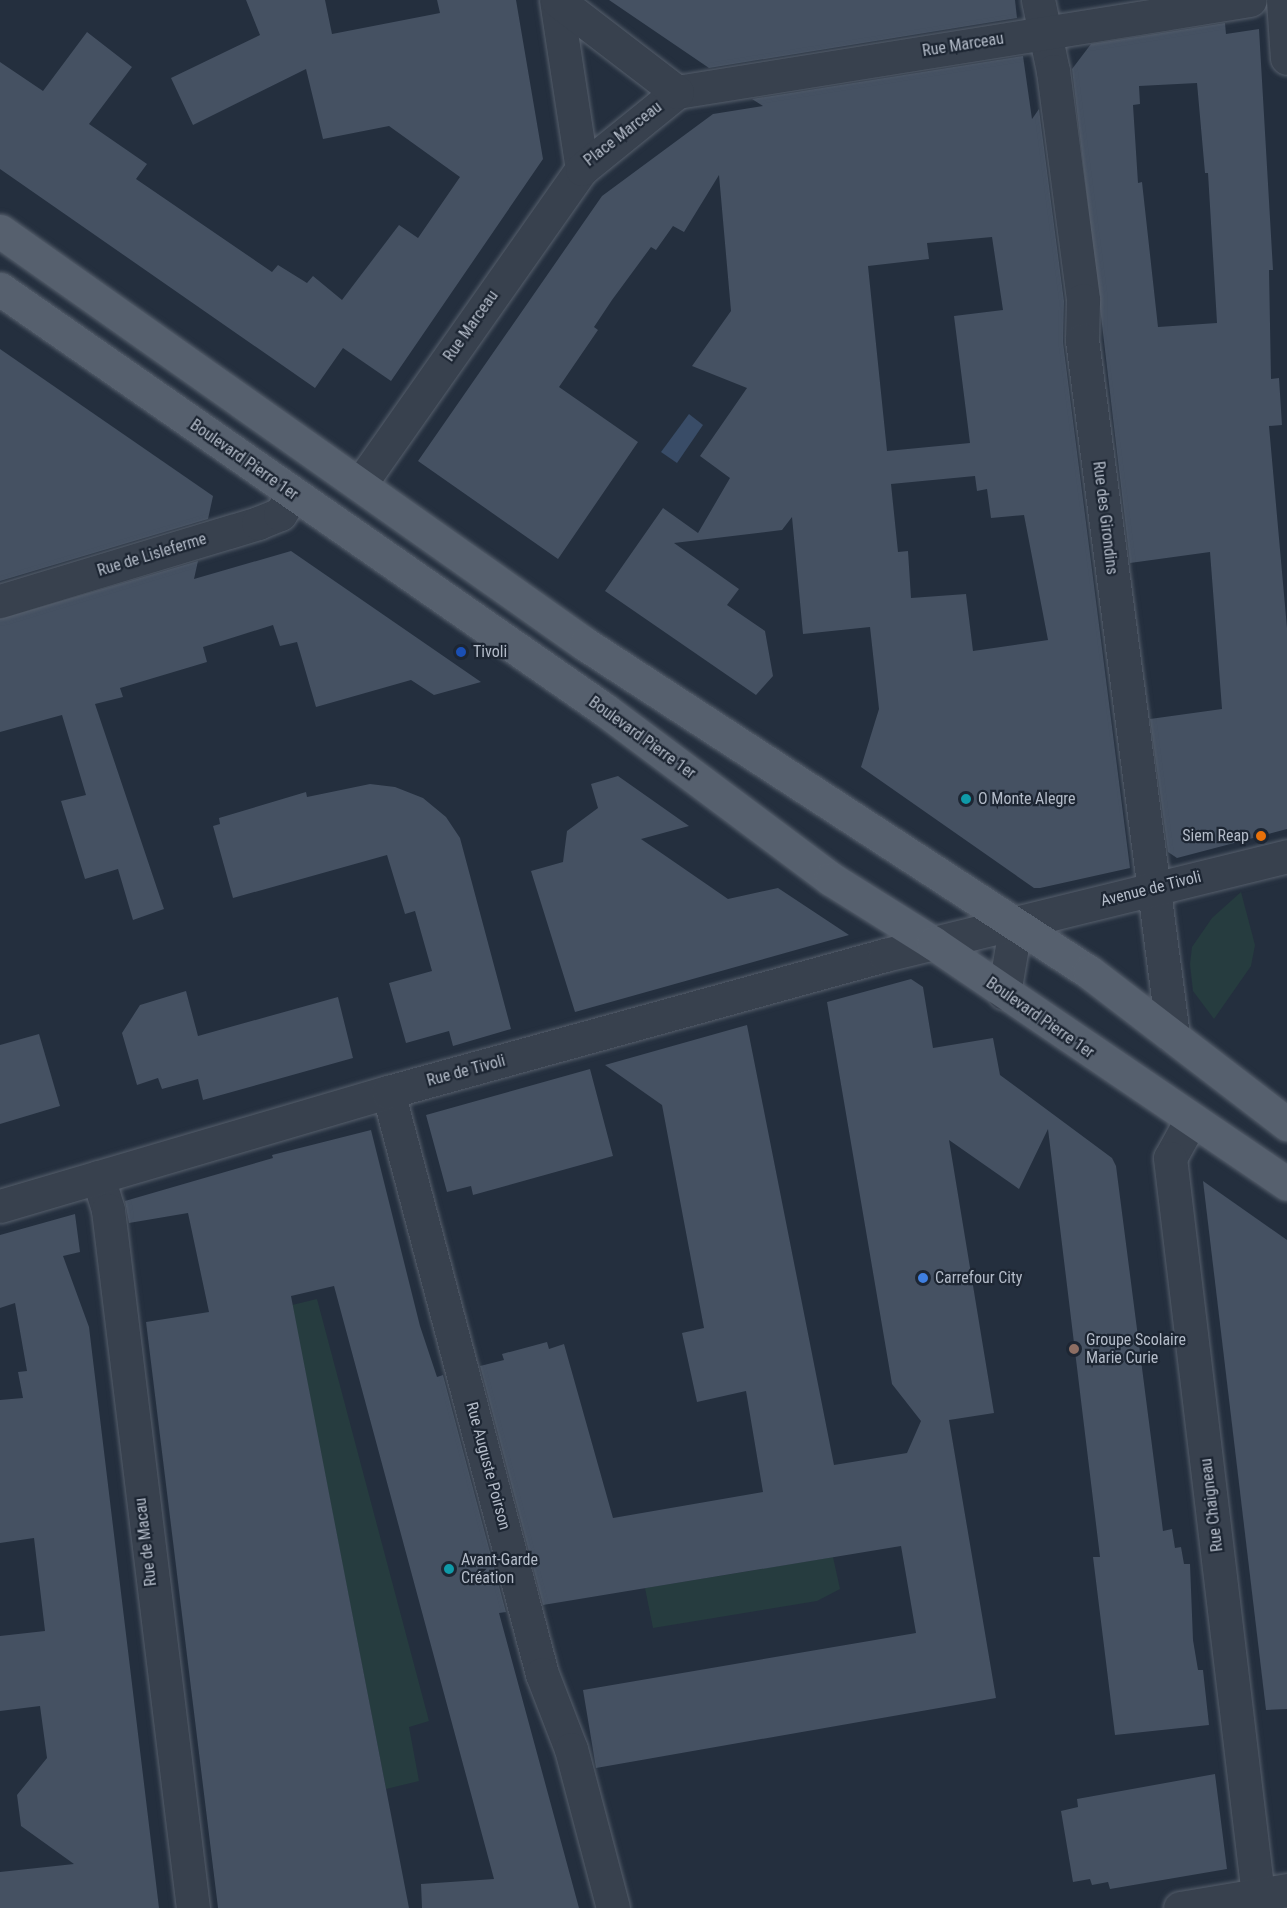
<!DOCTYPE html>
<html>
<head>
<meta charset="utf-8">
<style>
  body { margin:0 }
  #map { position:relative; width:1287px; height:1908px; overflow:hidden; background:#242f3e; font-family:"Roboto Condensed",sans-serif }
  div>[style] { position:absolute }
  .green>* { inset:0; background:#263c3f }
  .water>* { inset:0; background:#394c67 }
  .building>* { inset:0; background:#455162 }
  .roads { filter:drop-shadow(0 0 2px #565f6c) drop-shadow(0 0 2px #565f6c) }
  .minor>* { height:33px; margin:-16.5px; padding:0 16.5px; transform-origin:16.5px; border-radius:16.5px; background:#38414e }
  .tertiary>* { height:33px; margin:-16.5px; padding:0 16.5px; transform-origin:16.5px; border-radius:16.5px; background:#38414e }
  .primary>* { height:33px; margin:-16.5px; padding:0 16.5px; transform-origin:16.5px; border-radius:16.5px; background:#56606e }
  .dots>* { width:16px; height:16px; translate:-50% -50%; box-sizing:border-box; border:3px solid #1d2633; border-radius:50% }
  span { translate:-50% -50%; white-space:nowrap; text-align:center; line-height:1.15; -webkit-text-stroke:4.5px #1d2633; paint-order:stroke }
  .street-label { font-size:16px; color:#b4bcc9 }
  .poi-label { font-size:16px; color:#b4bcc9 }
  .left { translate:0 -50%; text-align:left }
  .right { translate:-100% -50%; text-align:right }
</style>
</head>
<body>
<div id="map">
  <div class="green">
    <i style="clip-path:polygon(1241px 892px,1255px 945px,1251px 966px,1214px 1019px,1193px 991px,1190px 964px,1192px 947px,1212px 918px)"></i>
    <i style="clip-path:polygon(317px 1299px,429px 1721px,409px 1727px,419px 1781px,386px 1789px,292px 1305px)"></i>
    <i style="clip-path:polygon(833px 1557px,840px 1589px,817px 1601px,653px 1628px,645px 1588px)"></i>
  </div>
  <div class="water">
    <i style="clip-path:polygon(689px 414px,703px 425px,677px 463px,661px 452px)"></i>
  </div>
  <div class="building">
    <i style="clip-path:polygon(246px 0,325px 0,332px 34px,440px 13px,437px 0,516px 0,543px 159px,391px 381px,343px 348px,315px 388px,0 169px,0 62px,43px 91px,87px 32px,132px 67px,89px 124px,147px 164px,136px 179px,272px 272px,278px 265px,307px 283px,313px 276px,342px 300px,399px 225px,418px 238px,460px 177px,389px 126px,323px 139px,306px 69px,193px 125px,171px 78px,260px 35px)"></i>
    <i style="clip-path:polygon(609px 0,1015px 0,1017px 18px,709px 68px)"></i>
    <i style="clip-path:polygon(evenodd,1225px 23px,1226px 34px,1259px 29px,1273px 270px,1269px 270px,1271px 379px,1279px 378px,1282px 425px,1269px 426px,1287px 628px,1287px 829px,1177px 858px,1168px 852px,1150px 719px,1222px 709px,1210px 552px,1130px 563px,1072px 69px,1091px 44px,1225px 23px,1197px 83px,1205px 173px,1208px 173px,1217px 323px,1158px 327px,1142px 182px,1138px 183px,1133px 105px,1140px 104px,1139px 86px,1197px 83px)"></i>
    <i style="clip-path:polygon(evenodd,1023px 56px,1032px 119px,1039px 109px,1064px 301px,1063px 342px,1130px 868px,1040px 888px,1034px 888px,861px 767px,879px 709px,870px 627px,803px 634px,792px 517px,782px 530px,674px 543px,739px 589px,727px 605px,765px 631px,773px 676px,756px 695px,605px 591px,663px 508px,698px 533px,730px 478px,700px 456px,747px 388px,692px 366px,731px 311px,719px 175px,684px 232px,673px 226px,656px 250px,651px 247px,612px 300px,594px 327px,598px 330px,559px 387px,638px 442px,558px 559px,418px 461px,602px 196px,713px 114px,763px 106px,752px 99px,1023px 56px,992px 237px,1003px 310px,954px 316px,970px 443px,887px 451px,868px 266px,929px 259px,927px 243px,992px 237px,1023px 56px,975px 476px,977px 491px,987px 489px,991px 518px,1024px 515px,1048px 640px,973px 651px,966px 594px,911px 598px,908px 551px,898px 552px,891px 484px,975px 476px)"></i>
    <i style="clip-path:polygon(0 349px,213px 496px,208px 519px,0 581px)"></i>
    <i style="clip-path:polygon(291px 551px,481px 682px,434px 695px,411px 680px,316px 707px,297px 642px,280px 646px,273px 625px,203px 647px,207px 662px,120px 688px,123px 697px,95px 704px,164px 909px,133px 920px,118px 869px,85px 879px,61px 801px,86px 795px,62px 715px,0 732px,0 619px,198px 561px,194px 579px)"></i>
    <i style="clip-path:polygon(618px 776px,689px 826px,641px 839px,728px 899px,778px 888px,849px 935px,575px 1012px,531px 871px,563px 862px,567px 831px,598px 808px,591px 784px)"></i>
    <i style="clip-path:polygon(370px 784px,395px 787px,423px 798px,446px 817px,460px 838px,511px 1029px,453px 1046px,449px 1031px,406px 1043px,389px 983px,432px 971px,415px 911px,405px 914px,387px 855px,233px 898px,213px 826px,220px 824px,219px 818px,306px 792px,307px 797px)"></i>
    <i style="clip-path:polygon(911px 979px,923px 987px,933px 1048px,993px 1038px,1000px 1075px,1112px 1158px,1116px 1166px,1163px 1531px,1172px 1529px,1175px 1548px,1181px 1547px,1184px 1564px,1190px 1564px,1193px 1640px,1198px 1670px,1203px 1670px,1209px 1725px,1115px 1735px,1093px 1557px,1100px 1557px,1048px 1129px,1019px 1189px,949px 1140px,994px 1413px,949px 1420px,996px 1698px,596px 1768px,583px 1690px,916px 1633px,901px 1546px,543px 1605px,480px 1366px,504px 1360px,502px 1354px,547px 1342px,549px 1349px,564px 1344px,613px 1518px,763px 1492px,746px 1391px,697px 1402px,682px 1333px,704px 1328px,662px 1105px,605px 1065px,747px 1025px,834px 1465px,907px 1453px,921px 1421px,892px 1384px,827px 1002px)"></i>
    <i style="clip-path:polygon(186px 991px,198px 1036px,338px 997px,353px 1058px,203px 1100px,198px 1079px,162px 1089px,158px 1078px,137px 1085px,122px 1033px,140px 1005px)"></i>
    <i style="clip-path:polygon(39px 1034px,60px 1106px,0 1124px,0 1045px)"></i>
    <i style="clip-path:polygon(590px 1069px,613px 1156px,473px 1195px,471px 1186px,447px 1192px,426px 1115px)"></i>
    <i style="clip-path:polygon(371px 1130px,420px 1326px,437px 1377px,443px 1375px,506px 1612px,499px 1613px,579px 1908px,422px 1908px,421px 1884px,494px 1879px,334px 1286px,291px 1296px,409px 1908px,218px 1908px,146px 1322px,209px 1312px,188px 1213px,129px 1223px,125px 1201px,273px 1158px,272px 1155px)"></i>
    <i style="clip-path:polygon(1203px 1181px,1287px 1240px,1287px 1709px,1266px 1710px)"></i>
    <i style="clip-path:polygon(75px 1214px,80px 1252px,63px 1256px,89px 1327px,159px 1908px,0 1908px,0 1872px,74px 1864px,21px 1826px,17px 1795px,47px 1758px,40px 1706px,0 1711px,0 1636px,45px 1631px,34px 1538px,0 1543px,0 1400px,23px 1398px,18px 1372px,27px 1371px,15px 1303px,0 1308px,0 1235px)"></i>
    <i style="clip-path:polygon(1215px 1774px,1227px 1869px,1110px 1889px,1108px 1882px,1092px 1885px,1090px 1879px,1073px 1882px,1061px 1811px,1078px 1807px,1077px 1799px)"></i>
  </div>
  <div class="roads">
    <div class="minor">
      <i style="left:556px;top:0;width:171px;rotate:81.3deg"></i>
      <i style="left:1038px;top:0;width:73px;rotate:78.1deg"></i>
      <i style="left:1053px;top:71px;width:231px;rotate:82.5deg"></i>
      <i style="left:1083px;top:300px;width:40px;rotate:91.4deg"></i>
      <i style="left:1082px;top:340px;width:702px;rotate:82.55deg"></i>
      <i style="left:1283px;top:0;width:58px;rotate:86.1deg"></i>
      <i style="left:677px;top:92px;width:580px;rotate:-9.12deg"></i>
      <i style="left:361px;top:483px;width:384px;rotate:-54.9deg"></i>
      <i style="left:582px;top:169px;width:122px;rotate:-39deg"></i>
      <i style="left:677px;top:92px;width:151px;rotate:-142.5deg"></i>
      <i style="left:0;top:601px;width:270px;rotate:-16.8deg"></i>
      <i style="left:258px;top:523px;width:24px;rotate:-22deg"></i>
      <i style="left:280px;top:514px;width:23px;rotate:-56deg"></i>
      <i style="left:388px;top:1092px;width:602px;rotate:75.18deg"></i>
      <i style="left:542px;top:1674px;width:80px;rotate:68.9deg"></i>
      <i style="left:571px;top:1749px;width:164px;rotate:75.2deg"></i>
      <i style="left:1191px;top:1120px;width:43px;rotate:118.9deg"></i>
      <i style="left:1170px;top:1158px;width:742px;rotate:83.19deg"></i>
      <i style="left:98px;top:1177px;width:34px;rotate:73deg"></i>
      <i style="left:108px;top:1210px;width:703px;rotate:83.06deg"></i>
      <i style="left:1180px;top:1908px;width:109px;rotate:-9.5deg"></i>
    </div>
    <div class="tertiary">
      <i style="left:1004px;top:993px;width:71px;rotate:-80.3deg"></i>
      <i style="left:0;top:1206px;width:404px;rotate:-16.4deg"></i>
      <i style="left:388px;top:1092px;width:516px;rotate:-15.41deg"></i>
      <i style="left:885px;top:955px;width:414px;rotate:-13.8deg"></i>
    </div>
    <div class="primary">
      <i style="left:0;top:231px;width:716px;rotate:35.22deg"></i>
      <i style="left:585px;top:644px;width:601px;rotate:33.06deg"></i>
      <i style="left:1089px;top:972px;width:250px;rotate:37.5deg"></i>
      <i style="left:0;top:289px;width:737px;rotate:34.83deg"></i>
      <i style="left:605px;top:710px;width:282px;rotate:36.8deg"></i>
      <i style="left:831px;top:879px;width:120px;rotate:32.1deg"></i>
      <i style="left:933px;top:943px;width:428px;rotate:34.2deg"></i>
    </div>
  </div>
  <div class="dots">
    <i style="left:461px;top:652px;background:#1a4fb4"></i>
    <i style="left:966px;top:799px;background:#0f9aa8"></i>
    <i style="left:1261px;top:836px;background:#e8710a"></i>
    <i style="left:923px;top:1278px;background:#3f7fe0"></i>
    <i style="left:1074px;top:1349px;background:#8d6e63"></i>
    <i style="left:449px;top:1569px;background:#0f9aa8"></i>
  </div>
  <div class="street-label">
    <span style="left:963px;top:45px;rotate:-9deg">Rue Marceau</span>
    <span style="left:623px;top:134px;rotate:-38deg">Place Marceau</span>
    <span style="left:471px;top:326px;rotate:-55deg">Rue Marceau</span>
    <span style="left:244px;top:460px;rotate:35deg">Boulevard Pierre 1er</span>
    <span style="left:1105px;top:518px;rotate:83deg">Rue des Girondins</span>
    <span style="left:152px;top:555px;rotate:-17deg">Rue de Lisleferme</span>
    <span style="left:642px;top:738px;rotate:36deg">Boulevard Pierre 1er</span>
    <span style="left:1151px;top:889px;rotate:-14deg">Avenue de Tivoli</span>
    <span style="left:1040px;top:1018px;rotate:35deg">Boulevard Pierre 1er</span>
    <span style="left:466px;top:1071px;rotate:-15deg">Rue de Tivoli</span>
    <span style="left:488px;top:1466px;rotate:75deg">Rue Auguste Poirson</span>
    <span style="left:1212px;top:1505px;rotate:-97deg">Rue Chaigneau</span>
    <span style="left:146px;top:1542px;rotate:-97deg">Rue de Macau</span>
  </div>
  <div class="poi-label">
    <span class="left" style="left:473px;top:652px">Tivoli</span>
    <span class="left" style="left:978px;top:799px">O Monte Alegre</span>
    <span class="right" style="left:1249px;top:836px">Siem Reap</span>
    <span class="left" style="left:935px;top:1278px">Carrefour City</span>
    <span class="left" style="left:1086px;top:1349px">Groupe Scolaire<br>Marie Curie</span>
    <span class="left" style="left:461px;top:1569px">Avant-Garde<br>Création</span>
  </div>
</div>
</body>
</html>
